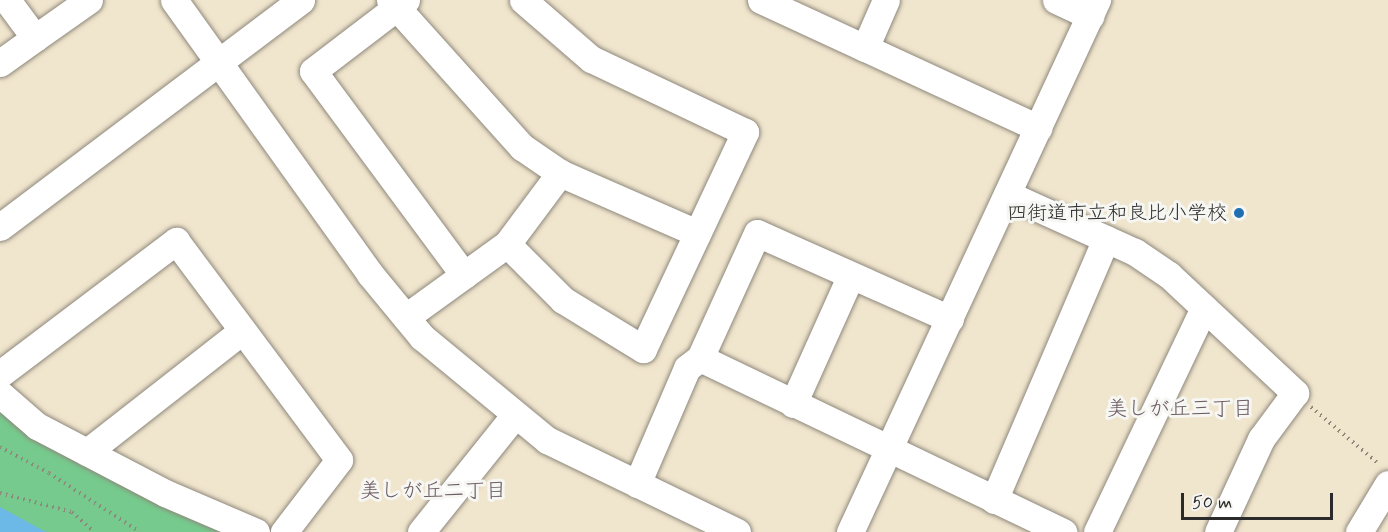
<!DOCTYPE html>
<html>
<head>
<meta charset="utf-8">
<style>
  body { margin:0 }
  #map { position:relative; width:1388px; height:532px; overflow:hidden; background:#f0e5cd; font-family:Mynerve,"Klee One",sans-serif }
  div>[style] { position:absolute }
  .green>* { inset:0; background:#76ca8d }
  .water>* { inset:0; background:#6cb8e6 }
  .path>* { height:4px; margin-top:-2px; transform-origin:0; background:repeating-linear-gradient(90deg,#8e887c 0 1.5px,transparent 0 6px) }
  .roads { filter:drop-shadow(0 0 2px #8e887c) drop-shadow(0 0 2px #8e887c) }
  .minor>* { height:27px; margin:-13.5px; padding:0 13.5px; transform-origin:13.5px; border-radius:13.5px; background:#fff }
  .dots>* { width:16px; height:16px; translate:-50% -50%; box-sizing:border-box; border:3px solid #f6f6f2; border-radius:50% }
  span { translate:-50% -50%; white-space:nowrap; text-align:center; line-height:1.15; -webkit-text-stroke:6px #f6f6f2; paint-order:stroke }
  .poi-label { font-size:20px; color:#2b2b2b }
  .right { translate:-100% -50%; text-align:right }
  .neighbourhood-label { font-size:21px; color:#6b5a62 }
  .scale { position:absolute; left:1181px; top:493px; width:152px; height:27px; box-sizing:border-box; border:3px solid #2b2b2b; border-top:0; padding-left:8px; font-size:18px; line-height:21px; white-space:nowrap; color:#2b2b2b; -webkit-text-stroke:4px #f6f6f2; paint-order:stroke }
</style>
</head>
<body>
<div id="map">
  <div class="green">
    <i style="clip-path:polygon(0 394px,256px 532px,0 532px)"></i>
  </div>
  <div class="water">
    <i style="clip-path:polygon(0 507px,44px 531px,48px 532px,0 532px)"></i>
  </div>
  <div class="path">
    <i style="left:1311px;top:407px;width:89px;rotate:40deg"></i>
    <i style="left:0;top:447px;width:55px;rotate:28deg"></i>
    <i style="left:49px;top:473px;width:108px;rotate:33deg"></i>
    <i style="left:0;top:493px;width:74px;rotate:14.8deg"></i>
    <i style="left:72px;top:512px;width:30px;rotate:42deg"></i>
  </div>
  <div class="roads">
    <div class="minor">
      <i style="left:174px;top:0;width:337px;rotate:54.4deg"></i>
      <i style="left:370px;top:274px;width:82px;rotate:50.5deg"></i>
      <i style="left:422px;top:337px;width:162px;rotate:39.5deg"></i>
      <i style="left:547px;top:440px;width:211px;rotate:25.8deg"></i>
      <i style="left:390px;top:0;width:198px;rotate:48.1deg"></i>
      <i style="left:522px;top:147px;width:46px;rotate:34.4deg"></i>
      <i style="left:560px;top:173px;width:150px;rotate:23.7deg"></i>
      <i style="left:406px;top:0;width:117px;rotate:142.6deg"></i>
      <i style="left:313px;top:71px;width:254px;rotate:53.5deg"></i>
      <i style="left:761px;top:0;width:115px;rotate:24.8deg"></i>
      <i style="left:865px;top:48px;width:52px;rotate:-66.4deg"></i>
      <i style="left:1056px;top:0;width:38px;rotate:25deg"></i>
      <i style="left:35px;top:38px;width:66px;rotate:-35.1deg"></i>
      <i style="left:865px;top:48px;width:191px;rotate:24.8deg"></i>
      <i style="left:0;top:63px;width:43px;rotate:-35.5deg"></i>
      <i style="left:35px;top:38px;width:47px;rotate:-126.4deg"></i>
      <i style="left:1007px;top:194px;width:141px;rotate:24.4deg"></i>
      <i style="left:1135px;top:252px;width:41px;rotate:34.1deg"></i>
      <i style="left:1169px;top:275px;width:173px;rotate:43.1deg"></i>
      <i style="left:1295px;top:393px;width:57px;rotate:126.5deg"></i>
      <i style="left:1261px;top:439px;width:102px;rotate:114.8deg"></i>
      <i style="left:0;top:227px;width:377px;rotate:-37deg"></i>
      <i style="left:507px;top:244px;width:79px;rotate:45deg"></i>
      <i style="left:563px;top:300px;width:94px;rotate:31.5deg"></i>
      <i style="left:643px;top:349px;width:240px;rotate:-64.8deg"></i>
      <i style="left:745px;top:132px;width:170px;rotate:-154.6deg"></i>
      <i style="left:591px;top:59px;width:90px;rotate:-139.1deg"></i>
      <i style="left:406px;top:317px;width:125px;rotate:-35.9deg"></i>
      <i style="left:507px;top:244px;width:89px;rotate:-53.3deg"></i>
      <i style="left:950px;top:319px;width:211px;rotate:-156deg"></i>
      <i style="left:757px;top:233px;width:137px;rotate:114.5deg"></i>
      <i style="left:700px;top:358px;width:403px;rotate:25.6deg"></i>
      <i style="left:0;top:374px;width:221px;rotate:-37.1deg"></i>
      <i style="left:176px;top:241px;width:273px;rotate:53.3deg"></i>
      <i style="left:339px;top:460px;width:91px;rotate:127.4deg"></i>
      <i style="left:0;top:394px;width:49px;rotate:40.9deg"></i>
      <i style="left:37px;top:426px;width:144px;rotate:27.6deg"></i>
      <i style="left:165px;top:493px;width:99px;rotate:23.2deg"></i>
      <i style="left:793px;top:404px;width:141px;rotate:-65.8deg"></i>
      <i style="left:87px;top:452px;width:197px;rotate:-38deg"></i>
      <i style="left:637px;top:484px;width:126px;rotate:-66.7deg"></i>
      <i style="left:687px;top:368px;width:16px;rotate:-38deg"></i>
      <i style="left:994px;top:500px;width:284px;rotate:-66.8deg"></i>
      <i style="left:421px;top:532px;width:149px;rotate:-51.3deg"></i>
      <i style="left:850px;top:532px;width:587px;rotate:-65.1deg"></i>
      <i style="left:1097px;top:532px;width:248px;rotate:-64.5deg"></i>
      <i style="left:1359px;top:532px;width:56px;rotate:-58.9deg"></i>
    </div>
  </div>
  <div class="dots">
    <i style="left:1239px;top:213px;background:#1f6fb2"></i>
  </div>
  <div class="poi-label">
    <span class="right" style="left:1227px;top:213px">四街道市立和良比小学校</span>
  </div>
  <div class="neighbourhood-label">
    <span style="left:1180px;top:409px">美しが丘三丁目</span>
    <span style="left:433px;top:491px">美しが丘二丁目</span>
  </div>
  <div class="scale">50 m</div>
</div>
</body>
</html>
